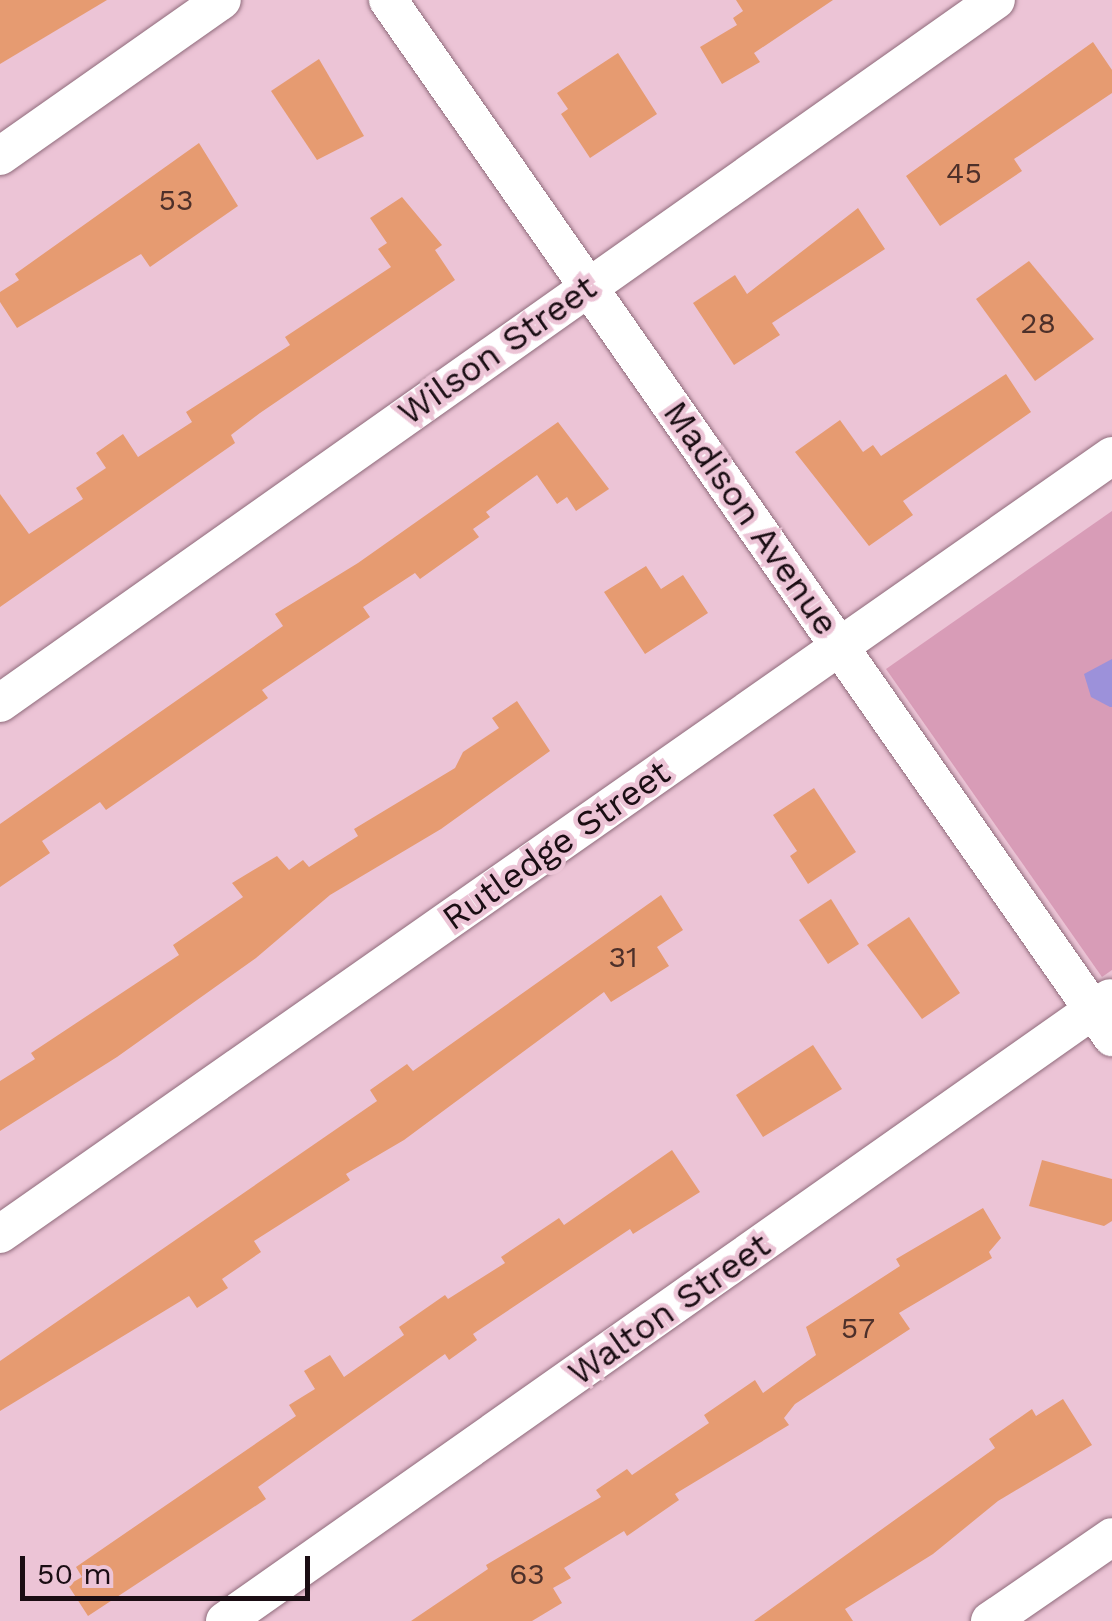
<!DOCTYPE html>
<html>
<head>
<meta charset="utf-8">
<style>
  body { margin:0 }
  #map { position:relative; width:1112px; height:1621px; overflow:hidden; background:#ecc4d6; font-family:"Work Sans",sans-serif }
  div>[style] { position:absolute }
  .green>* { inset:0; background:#d89cb7 }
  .water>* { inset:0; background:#9c91da }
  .building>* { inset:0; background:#e69b71 }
  .roads { filter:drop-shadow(0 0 2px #8f6b7b) drop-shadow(0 0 2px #8f6b7b) }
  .minor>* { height:38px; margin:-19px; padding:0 19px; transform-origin:19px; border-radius:19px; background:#fff }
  span { translate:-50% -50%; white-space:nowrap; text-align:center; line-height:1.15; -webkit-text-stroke:9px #ecc4d6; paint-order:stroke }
  .number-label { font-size:30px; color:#4d302a }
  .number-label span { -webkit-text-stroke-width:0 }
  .street-label { font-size:35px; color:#1a0d13 }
  .scale { position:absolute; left:20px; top:1556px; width:290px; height:45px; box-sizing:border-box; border:5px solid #1a0d13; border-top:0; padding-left:12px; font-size:30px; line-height:35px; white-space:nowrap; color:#1a0d13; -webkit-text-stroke:8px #ecc4d6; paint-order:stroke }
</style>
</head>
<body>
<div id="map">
  <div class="green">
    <i style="clip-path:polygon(1112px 511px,1112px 970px,1102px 977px,886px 669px)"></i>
  </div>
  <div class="water">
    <i style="clip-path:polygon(1112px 659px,1112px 707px,1110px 707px,1091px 697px,1084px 674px)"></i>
  </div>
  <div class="building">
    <i style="clip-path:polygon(0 0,107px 0,0 64px)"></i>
    <i style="clip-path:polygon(736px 0,833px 0,754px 53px,760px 62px,722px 84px,700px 47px,737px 25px,733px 18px,743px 11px)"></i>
    <i style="clip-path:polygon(1093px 42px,1112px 70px,1112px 93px,1014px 159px,1022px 171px,940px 226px,906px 176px)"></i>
    <i style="clip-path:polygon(618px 53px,657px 114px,590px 158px,561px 114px,568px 109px,557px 93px)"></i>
    <i style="clip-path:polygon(319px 59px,364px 136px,317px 160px,271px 91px)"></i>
    <i style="clip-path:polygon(199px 143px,238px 206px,150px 267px,141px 254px,17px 328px,0 302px,0 292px,19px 280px,15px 274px)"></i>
    <i style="clip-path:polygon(402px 197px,442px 245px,435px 250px,455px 280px,260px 413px,231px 435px,235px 443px,0 607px,0 494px,29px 534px,83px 499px,76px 488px,106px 468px,96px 453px,123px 434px,138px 457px,192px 422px,186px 412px,290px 345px,285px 337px,391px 267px,378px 249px,387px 243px,370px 218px)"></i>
    <i style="clip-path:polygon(858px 208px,885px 249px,772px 323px,780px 335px,734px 365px,693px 303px,735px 275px,747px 294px)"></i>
    <i style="clip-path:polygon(1029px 261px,1094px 339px,1035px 381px,976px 299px)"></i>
    <i style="clip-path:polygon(1006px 374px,1031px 412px,903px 501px,913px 515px,869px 546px,795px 452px,840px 420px,863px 452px,873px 445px,881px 456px)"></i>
    <i style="clip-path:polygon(558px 422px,609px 489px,576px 511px,567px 497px,557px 504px,537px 475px,486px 512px,490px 517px,473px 529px,479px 537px,420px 579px,415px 573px,363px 607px,370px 617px,262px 690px,268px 698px,106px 810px,100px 802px,42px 841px,50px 853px,0 887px,0 824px,283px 626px,275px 614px,358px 563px)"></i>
    <i style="clip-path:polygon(646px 566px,661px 589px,683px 575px,708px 613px,645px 654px,604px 592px)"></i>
    <i style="clip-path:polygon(517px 701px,550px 751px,441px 829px,330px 895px,256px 958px,117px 1057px,0 1131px,0 1081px,35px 1059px,31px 1053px,179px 955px,173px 945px,243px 897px,232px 883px,277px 856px,289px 870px,303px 860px,309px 867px,358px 836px,354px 829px,455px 768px,463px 752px,499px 728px,492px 718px)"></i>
    <i style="clip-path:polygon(814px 788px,856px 852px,808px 884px,790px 856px,797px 851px,773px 815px)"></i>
    <i style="clip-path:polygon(661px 895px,683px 930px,657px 947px,669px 966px,611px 1002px,604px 992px,404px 1140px,346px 1174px,350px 1180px,254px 1241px,261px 1252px,222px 1279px,228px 1288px,197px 1308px,189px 1296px,0 1411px,0 1361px,377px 1101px,370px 1090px,407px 1064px,413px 1071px)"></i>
    <i style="clip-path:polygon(831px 899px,859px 944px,828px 964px,799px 920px)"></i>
    <i style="clip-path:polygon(909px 917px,960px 993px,922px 1019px,867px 945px)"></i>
    <i style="clip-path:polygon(813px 1045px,842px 1089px,763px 1137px,736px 1095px)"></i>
    <i style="clip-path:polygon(672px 1150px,700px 1192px,633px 1234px,630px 1229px,473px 1334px,477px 1340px,449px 1360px,445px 1354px,258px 1487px,266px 1499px,88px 1616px,68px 1585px,82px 1577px,76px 1567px,296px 1416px,289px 1405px,315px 1389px,304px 1371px,330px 1355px,344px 1377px,404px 1335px,399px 1327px,445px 1295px,448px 1299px,505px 1263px,501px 1257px,559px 1218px,564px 1225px)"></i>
    <i style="clip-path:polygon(1042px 1160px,1112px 1179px,1112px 1221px,1104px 1226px,1029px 1206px)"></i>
    <i style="clip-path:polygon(983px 1208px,1001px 1238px,989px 1252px,992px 1258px,899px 1313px,910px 1329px,795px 1404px,784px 1418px,789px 1425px,675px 1494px,679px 1500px,627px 1536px,624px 1531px,564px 1568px,571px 1578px,553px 1588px,562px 1603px,532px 1621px,411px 1621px,488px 1569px,486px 1565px,601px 1497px,596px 1490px,627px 1469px,632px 1475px,709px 1423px,704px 1415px,755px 1380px,763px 1393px,816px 1355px,806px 1327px,900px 1266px,896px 1259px)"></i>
    <i style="clip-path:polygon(1063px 1399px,1092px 1445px,998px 1501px,933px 1554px,845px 1609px,853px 1621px,754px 1621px,995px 1448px,989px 1439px,1032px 1409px,1036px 1416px)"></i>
  </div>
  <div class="roads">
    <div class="minor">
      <i style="left:388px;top:0;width:1265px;rotate:55.08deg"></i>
      <i style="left:0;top:156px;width:271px;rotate:-35.1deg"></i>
      <i style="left:0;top:703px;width:1219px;rotate:-35.22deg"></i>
      <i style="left:0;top:1234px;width:1357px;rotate:-34.98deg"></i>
      <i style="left:225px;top:1621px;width:1082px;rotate:-35.14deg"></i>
      <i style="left:990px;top:1621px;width:148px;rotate:-34.5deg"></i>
    </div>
  </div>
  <div class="number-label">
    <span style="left:964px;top:173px">45</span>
    <span style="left:176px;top:200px">53</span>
    <span style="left:1038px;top:323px">28</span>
    <span style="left:623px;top:957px">31</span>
    <span style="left:858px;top:1328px">57</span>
    <span style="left:527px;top:1574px">63</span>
  </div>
  <div class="street-label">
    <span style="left:497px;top:350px;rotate:-35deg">Wilson Street</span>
    <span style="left:751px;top:518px;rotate:55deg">Madison Avenue</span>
    <span style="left:556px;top:845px;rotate:-35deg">Rutledge Street</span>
    <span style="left:669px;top:1309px;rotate:-35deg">Walton Street</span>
  </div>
  <div class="scale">50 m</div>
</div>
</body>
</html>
